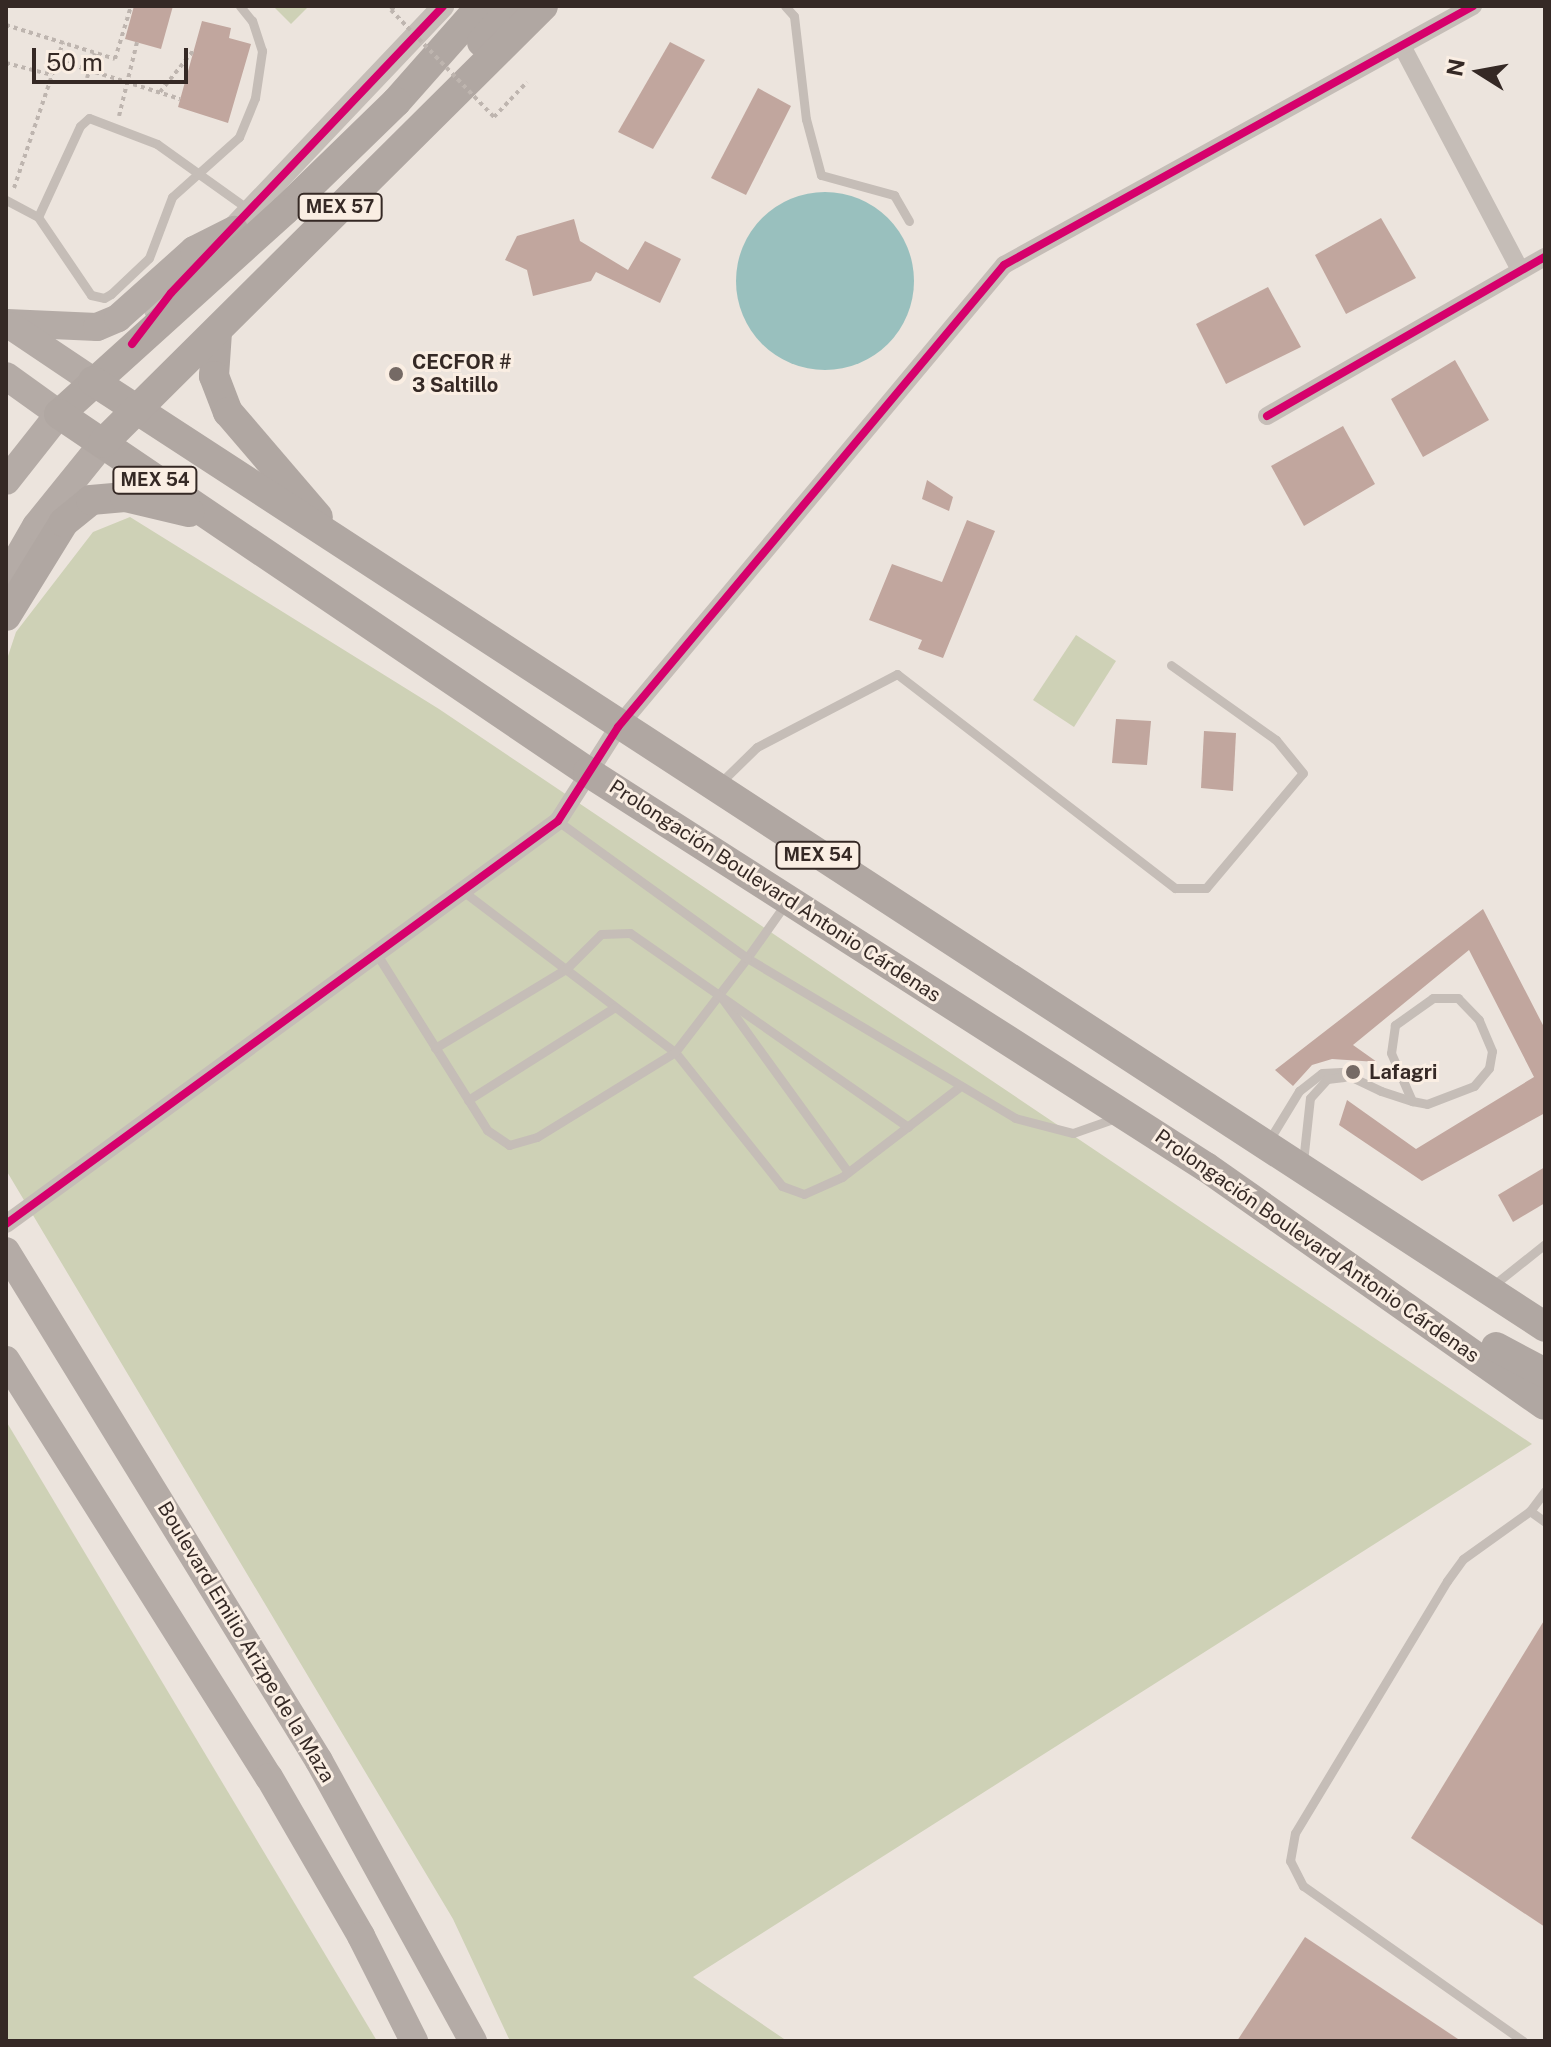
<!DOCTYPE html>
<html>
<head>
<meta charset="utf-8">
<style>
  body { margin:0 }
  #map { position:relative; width:1551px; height:2047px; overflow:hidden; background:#ece4dd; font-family:"Public Sans",sans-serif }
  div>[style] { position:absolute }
  .green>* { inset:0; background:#ced1b6 }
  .water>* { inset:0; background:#99c0be }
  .round { border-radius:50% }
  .building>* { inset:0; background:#c1a69e }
  .path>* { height:4px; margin-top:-2px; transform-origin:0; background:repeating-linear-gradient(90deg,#beb5af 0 4px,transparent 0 8px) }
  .service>* { height:9px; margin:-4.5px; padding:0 4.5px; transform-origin:4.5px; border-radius:4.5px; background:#c5bdb7 }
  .minor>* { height:18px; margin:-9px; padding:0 9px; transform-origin:9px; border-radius:9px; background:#c5bdb7 }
  .tertiary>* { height:22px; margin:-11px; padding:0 11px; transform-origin:11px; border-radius:11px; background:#c5bdb7 }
  .primary>* { height:28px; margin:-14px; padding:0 14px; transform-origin:14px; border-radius:14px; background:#b4aba6 }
  .trunk>* { height:30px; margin:-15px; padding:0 15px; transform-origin:15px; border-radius:15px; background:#b0a7a2 }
  .path-bridge>* { height:4px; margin-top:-2px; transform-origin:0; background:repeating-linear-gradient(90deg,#beb5af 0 4px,transparent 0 8px) }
  .cycleway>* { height:8px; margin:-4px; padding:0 4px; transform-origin:4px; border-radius:4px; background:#d6006c }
  .dots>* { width:22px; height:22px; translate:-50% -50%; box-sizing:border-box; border:4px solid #faeee3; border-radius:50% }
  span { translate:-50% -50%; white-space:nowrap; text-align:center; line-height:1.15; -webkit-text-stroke:6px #faeee3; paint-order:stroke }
  .shield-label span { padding:2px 6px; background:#faeee3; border:2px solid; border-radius:6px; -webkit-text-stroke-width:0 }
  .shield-label { font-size:18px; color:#352925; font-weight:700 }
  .poi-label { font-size:20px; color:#352925; font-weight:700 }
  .left { translate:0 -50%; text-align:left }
  .street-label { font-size:20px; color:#352925 }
  .frame { position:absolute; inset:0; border:8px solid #352925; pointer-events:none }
  .north { position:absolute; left:1439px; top:32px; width:80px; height:80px; -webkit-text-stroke:6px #faeee3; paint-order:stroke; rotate:281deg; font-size:22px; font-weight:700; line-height:32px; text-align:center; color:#352925 }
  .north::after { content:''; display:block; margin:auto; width:28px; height:36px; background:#352925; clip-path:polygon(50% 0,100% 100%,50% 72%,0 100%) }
  .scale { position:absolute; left:32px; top:48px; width:156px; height:36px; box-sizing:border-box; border:4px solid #352925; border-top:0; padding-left:10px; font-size:24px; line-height:28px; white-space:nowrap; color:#352925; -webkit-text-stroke:6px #faeee3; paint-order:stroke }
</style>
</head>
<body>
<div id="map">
  <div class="green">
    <i style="clip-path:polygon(273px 6px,309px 6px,291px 24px)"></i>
    <i style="clip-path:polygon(130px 517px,439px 709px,1532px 1444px,693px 1977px,787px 2041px,510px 2041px,453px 1919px,6px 1170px,6px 662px,16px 632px,93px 532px)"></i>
    <i style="clip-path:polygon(1076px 635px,1116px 661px,1074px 727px,1033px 700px)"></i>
    <i style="clip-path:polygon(6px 1421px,377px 2041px,6px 2041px)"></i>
  </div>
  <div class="water">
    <i class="round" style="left:736px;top:192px;width:178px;height:178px"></i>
  </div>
  <div class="building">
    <i style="clip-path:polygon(134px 6px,173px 6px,161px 49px,125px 39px)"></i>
    <i style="clip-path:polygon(202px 21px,231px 28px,229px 38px,251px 44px,228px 123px,178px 107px)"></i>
    <i style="clip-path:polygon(670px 42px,705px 60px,653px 149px,618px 132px)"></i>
    <i style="clip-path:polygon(758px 88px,791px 106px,746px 195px,711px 178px)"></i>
    <i style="clip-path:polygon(1381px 218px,1416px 278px,1346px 314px,1315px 255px)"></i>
    <i style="clip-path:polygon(574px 219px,580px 241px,628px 270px,645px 241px,681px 259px,660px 303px,596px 272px,591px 281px,533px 296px,527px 270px,505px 260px,517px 236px)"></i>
    <i style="clip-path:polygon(1268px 287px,1301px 347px,1226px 384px,1196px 324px)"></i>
    <i style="clip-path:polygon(1455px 360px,1489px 420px,1423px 457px,1391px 399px)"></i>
    <i style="clip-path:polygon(1343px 426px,1375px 484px,1304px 526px,1271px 466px)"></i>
    <i style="clip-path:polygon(927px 480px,953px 497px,949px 511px,922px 499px)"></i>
    <i style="clip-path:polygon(967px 520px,995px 531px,943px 658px,918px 649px,922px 640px,869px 620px,892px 564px,942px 582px)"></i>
    <i style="clip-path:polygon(1116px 719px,1151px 721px,1147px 765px,1112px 763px)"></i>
    <i style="clip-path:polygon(1204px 731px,1236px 733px,1233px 791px,1201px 788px)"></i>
    <i style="clip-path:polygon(1483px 909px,1545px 1029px,1545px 1113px,1422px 1181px,1339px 1125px,1347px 1100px,1416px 1149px,1534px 1077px,1469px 950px,1353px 1045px,1377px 1062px,1332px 1059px,1312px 1065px,1293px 1086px,1275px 1070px)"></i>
    <i style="clip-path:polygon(1545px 1167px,1545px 1203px,1513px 1222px,1498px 1195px)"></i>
    <i style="clip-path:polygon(1545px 1619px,1545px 1927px,1411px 1838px)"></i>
    <i style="clip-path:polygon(1305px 1937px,1461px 2041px,1237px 2041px)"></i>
  </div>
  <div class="path">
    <i style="left:391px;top:10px;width:6px;rotate:-45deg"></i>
    <i style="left:6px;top:25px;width:114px;rotate:17.3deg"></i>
    <i style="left:115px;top:59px;width:55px;rotate:-73.2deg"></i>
    <i style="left:57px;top:60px;width:129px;rotate:17.6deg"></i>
    <i style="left:6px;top:63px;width:48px;rotate:14.6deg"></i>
    <i style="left:87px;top:78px;width:26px;rotate:-72deg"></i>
    <i style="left:160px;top:92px;width:53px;rotate:-51.2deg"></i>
    <i style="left:119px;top:116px;width:76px;rotate:-76.3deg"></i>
    <i style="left:494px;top:117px;width:48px;rotate:-46.7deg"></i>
    <i style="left:14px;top:188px;width:154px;rotate:-71.4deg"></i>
  </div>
  <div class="service">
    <i style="left:785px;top:6px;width:13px;rotate:48deg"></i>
    <i style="left:794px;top:16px;width:104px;rotate:83.4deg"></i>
    <i style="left:806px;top:119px;width:58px;rotate:75deg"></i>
    <i style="left:821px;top:175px;width:76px;rotate:15.3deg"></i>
    <i style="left:894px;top:195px;width:30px;rotate:60deg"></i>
    <i style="left:6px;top:200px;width:36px;rotate:28deg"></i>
    <i style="left:38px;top:217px;width:94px;rotate:55.8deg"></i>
    <i style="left:91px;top:295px;width:13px;rotate:13deg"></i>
    <i style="left:104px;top:298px;width:8px;rotate:-30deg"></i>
    <i style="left:111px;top:294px;width:52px;rotate:-43.5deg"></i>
    <i style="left:149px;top:258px;width:65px;rotate:-69.3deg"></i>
    <i style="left:172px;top:197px;width:90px;rotate:-41.8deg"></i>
    <i style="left:239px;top:137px;width:42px;rotate:-67.7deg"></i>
    <i style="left:255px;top:98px;width:48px;rotate:-81.5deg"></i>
    <i style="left:262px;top:51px;width:32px;rotate:-108deg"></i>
    <i style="left:252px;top:21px;width:19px;rotate:-129deg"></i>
    <i style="left:38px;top:217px;width:100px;rotate:-65.2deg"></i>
    <i style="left:80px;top:126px;width:12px;rotate:-42deg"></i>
    <i style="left:89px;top:118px;width:73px;rotate:20.9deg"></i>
    <i style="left:157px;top:144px;width:112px;rotate:35.5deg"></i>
    <i style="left:718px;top:785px;width:54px;rotate:-44.3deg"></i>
    <i style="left:757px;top:747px;width:158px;rotate:-27.5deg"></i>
    <i style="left:897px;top:674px;width:351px;rotate:37.6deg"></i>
    <i style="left:1175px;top:888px;width:31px"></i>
    <i style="left:1206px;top:888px;width:150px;rotate:-49.9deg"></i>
    <i style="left:1303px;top:773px;width:43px;rotate:-129.3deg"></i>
    <i style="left:1276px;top:740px;width:129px;rotate:-144.5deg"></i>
    <i style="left:464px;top:892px;width:265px;rotate:37.2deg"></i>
    <i style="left:675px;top:1052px;width:171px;rotate:51.4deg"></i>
    <i style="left:782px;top:1186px;width:23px;rotate:20deg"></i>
    <i style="left:804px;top:1194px;width:42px;rotate:-24.1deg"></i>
    <i style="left:842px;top:1177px;width:146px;rotate:-37.5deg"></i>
    <i style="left:786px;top:903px;width:67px;rotate:125.3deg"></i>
    <i style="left:747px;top:958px;width:312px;rotate:30.8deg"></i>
    <i style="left:1015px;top:1118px;width:60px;rotate:14.5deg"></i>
    <i style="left:1073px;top:1133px;width:46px;rotate:-19.2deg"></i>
    <i style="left:378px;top:956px;width:205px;rotate:57.9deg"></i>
    <i style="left:487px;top:1130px;width:27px;rotate:34deg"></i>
    <i style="left:509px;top:1145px;width:29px;rotate:-16deg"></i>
    <i style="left:537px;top:1137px;width:162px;rotate:-31.6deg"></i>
    <i style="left:675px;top:1052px;width:118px;rotate:-52.5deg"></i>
    <i style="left:747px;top:958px;width:233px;rotate:-144.1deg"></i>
    <i style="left:722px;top:998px;width:215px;rotate:54.1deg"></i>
    <i style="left:435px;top:1048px;width:153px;rotate:-31.1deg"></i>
    <i style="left:566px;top:969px;width:49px;rotate:-45deg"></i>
    <i style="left:601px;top:934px;width:29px;rotate:-2deg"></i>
    <i style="left:630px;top:933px;width:339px;rotate:34.9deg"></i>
    <i style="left:468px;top:1100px;width:174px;rotate:-32.3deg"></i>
    <i style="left:1268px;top:1142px;width:60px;rotate:-58.7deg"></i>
    <i style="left:1299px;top:1091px;width:29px;rotate:-38deg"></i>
    <i style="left:1322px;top:1073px;width:19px;rotate:-3deg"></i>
    <i style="left:1341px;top:1072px;width:44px;rotate:25.4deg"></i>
    <i style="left:1381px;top:1091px;width:33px;rotate:18deg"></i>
    <i style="left:1412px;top:1101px;width:15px;rotate:11deg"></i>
    <i style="left:1427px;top:1104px;width:50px;rotate:-21deg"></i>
    <i style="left:1474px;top:1086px;width:23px;rotate:-50deg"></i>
    <i style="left:1489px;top:1068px;width:17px;rotate:-80deg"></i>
    <i style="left:1492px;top:1051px;width:34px;rotate:-113deg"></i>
    <i style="left:1479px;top:1020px;width:30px;rotate:-134deg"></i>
    <i style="left:1458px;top:998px;width:25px;rotate:180deg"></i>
    <i style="left:1433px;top:998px;width:47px;rotate:144.6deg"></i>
    <i style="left:1395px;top:1025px;width:28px;rotate:98deg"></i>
    <i style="left:1391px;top:1053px;width:52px;rotate:66.4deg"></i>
    <i style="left:1303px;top:1162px;width:64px;rotate:-83.8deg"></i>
    <i style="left:1310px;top:1098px;width:25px;rotate:-48deg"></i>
    <i style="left:1327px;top:1079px;width:17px;rotate:-7deg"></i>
    <i style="left:1491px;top:1287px;width:69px;rotate:-38.5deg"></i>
    <i style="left:1530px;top:1511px;width:19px;rotate:36deg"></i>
    <i style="left:1523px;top:2041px;width:269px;rotate:-144.8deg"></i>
    <i style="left:1303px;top:1886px;width:28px;rotate:-117deg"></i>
    <i style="left:1290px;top:1861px;width:28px;rotate:-80deg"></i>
    <i style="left:1295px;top:1833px;width:294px;rotate:-58.9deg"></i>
    <i style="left:1447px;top:1581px;width:27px;rotate:-54deg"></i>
    <i style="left:1463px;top:1559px;width:82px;rotate:-35.6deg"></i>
    <i style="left:1530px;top:1511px;width:25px;rotate:-53deg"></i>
  </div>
  <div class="minor">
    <i style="left:1402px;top:46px;width:253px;rotate:62.2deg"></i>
    <i style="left:1267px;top:416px;width:320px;rotate:-29.8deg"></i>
    <i style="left:6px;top:1224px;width:683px;rotate:-36.13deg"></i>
    <i style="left:558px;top:821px;width:112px;rotate:-57.4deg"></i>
    <i style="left:618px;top:727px;width:602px;rotate:-50.12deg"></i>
    <i style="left:1004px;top:265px;width:536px;rotate:-28.91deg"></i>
  </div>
  <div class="tertiary">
    <i style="left:155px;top:310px;width:419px;rotate:-46.5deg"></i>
  </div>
  <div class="primary">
    <i style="left:7px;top:323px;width:90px;rotate:2.5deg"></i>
    <i style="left:97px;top:327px;width:23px;rotate:-23deg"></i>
    <i style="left:118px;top:318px;width:102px;rotate:-41.8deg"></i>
    <i style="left:194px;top:250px;width:45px;rotate:-26.6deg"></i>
    <i style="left:11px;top:326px;width:99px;rotate:33.9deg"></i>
    <i style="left:6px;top:376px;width:65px;rotate:35.6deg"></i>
    <i style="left:59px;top:414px;width:85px;rotate:128.3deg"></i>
    <i style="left:6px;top:578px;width:60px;rotate:-60deg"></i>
    <i style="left:36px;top:526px;width:107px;rotate:-51.1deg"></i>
    <i style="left:6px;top:1251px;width:598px;rotate:58.46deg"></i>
    <i style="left:319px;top:1761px;width:320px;rotate:61.2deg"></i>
    <i style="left:6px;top:1360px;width:493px;rotate:57.8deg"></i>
    <i style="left:269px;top:1777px;width:184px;rotate:59.9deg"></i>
    <i style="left:361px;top:1936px;width:118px;rotate:63.2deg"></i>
  </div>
  <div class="trunk">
    <i style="left:481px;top:6px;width:128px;rotate:131.5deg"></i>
    <i style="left:396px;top:102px;width:155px;rotate:135.8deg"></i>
    <i style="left:285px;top:210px;width:304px;rotate:137.9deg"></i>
    <i style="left:59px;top:414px;width:639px;rotate:34.09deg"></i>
    <i style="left:588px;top:772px;width:733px;rotate:32.59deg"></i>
    <i style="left:1206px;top:1167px;width:414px;rotate:35.1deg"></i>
    <i style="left:482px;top:42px;width:48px;rotate:-48.4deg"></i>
    <i style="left:217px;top:332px;width:44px;rotate:93.9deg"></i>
    <i style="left:214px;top:376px;width:39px;rotate:69deg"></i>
    <i style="left:228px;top:412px;width:138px;rotate:49.4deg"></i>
    <i style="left:93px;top:381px;width:1733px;rotate:33.08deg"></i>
    <i style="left:103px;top:443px;width:620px;rotate:-44.8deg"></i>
    <i style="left:6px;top:616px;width:110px;rotate:-58.3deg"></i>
    <i style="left:64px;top:522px;width:35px;rotate:-39deg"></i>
    <i style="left:91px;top:500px;width:34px;rotate:-5deg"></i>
    <i style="left:125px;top:497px;width:66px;rotate:13.2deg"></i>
    <i style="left:1496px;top:1347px;width:55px;rotate:28deg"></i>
  </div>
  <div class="path-bridge">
    <i style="left:391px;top:10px;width:149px;rotate:46.1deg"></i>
  </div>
  <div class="cycleway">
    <i style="left:132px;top:344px;width:64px;rotate:-52.6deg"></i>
    <i style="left:171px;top:293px;width:395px;rotate:-46.5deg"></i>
    <i style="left:1267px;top:416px;width:320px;rotate:-29.8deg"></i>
    <i style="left:6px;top:1224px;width:683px;rotate:-36.13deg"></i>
    <i style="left:558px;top:821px;width:112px;rotate:-57.4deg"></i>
    <i style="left:618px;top:727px;width:602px;rotate:-50.12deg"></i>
    <i style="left:1004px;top:265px;width:536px;rotate:-28.91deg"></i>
  </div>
  <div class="dots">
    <i style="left:396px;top:374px;background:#756a65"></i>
    <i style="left:1353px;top:1072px;background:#756a65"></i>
  </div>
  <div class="shield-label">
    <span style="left:340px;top:207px">MEX 57</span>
    <span style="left:155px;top:480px">MEX 54</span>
    <span style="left:818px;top:855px">MEX 54</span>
  </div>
  <div class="poi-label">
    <span class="left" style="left:412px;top:374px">CECFOR #<br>3 Saltillo</span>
    <span class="left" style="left:1369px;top:1072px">Lafagri</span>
  </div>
  <div class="street-label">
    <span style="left:775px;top:891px;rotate:33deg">Prolongación Boulevard Antonio Cárdenas</span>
    <span style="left:1317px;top:1246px;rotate:35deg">Prolongación Boulevard Antonio Cárdenas</span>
    <span style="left:246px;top:1642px;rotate:59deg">Boulevard Emilio Arizpe de la Maza</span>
  </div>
  <div class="frame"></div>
  <div class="north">N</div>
  <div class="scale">50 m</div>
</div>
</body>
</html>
